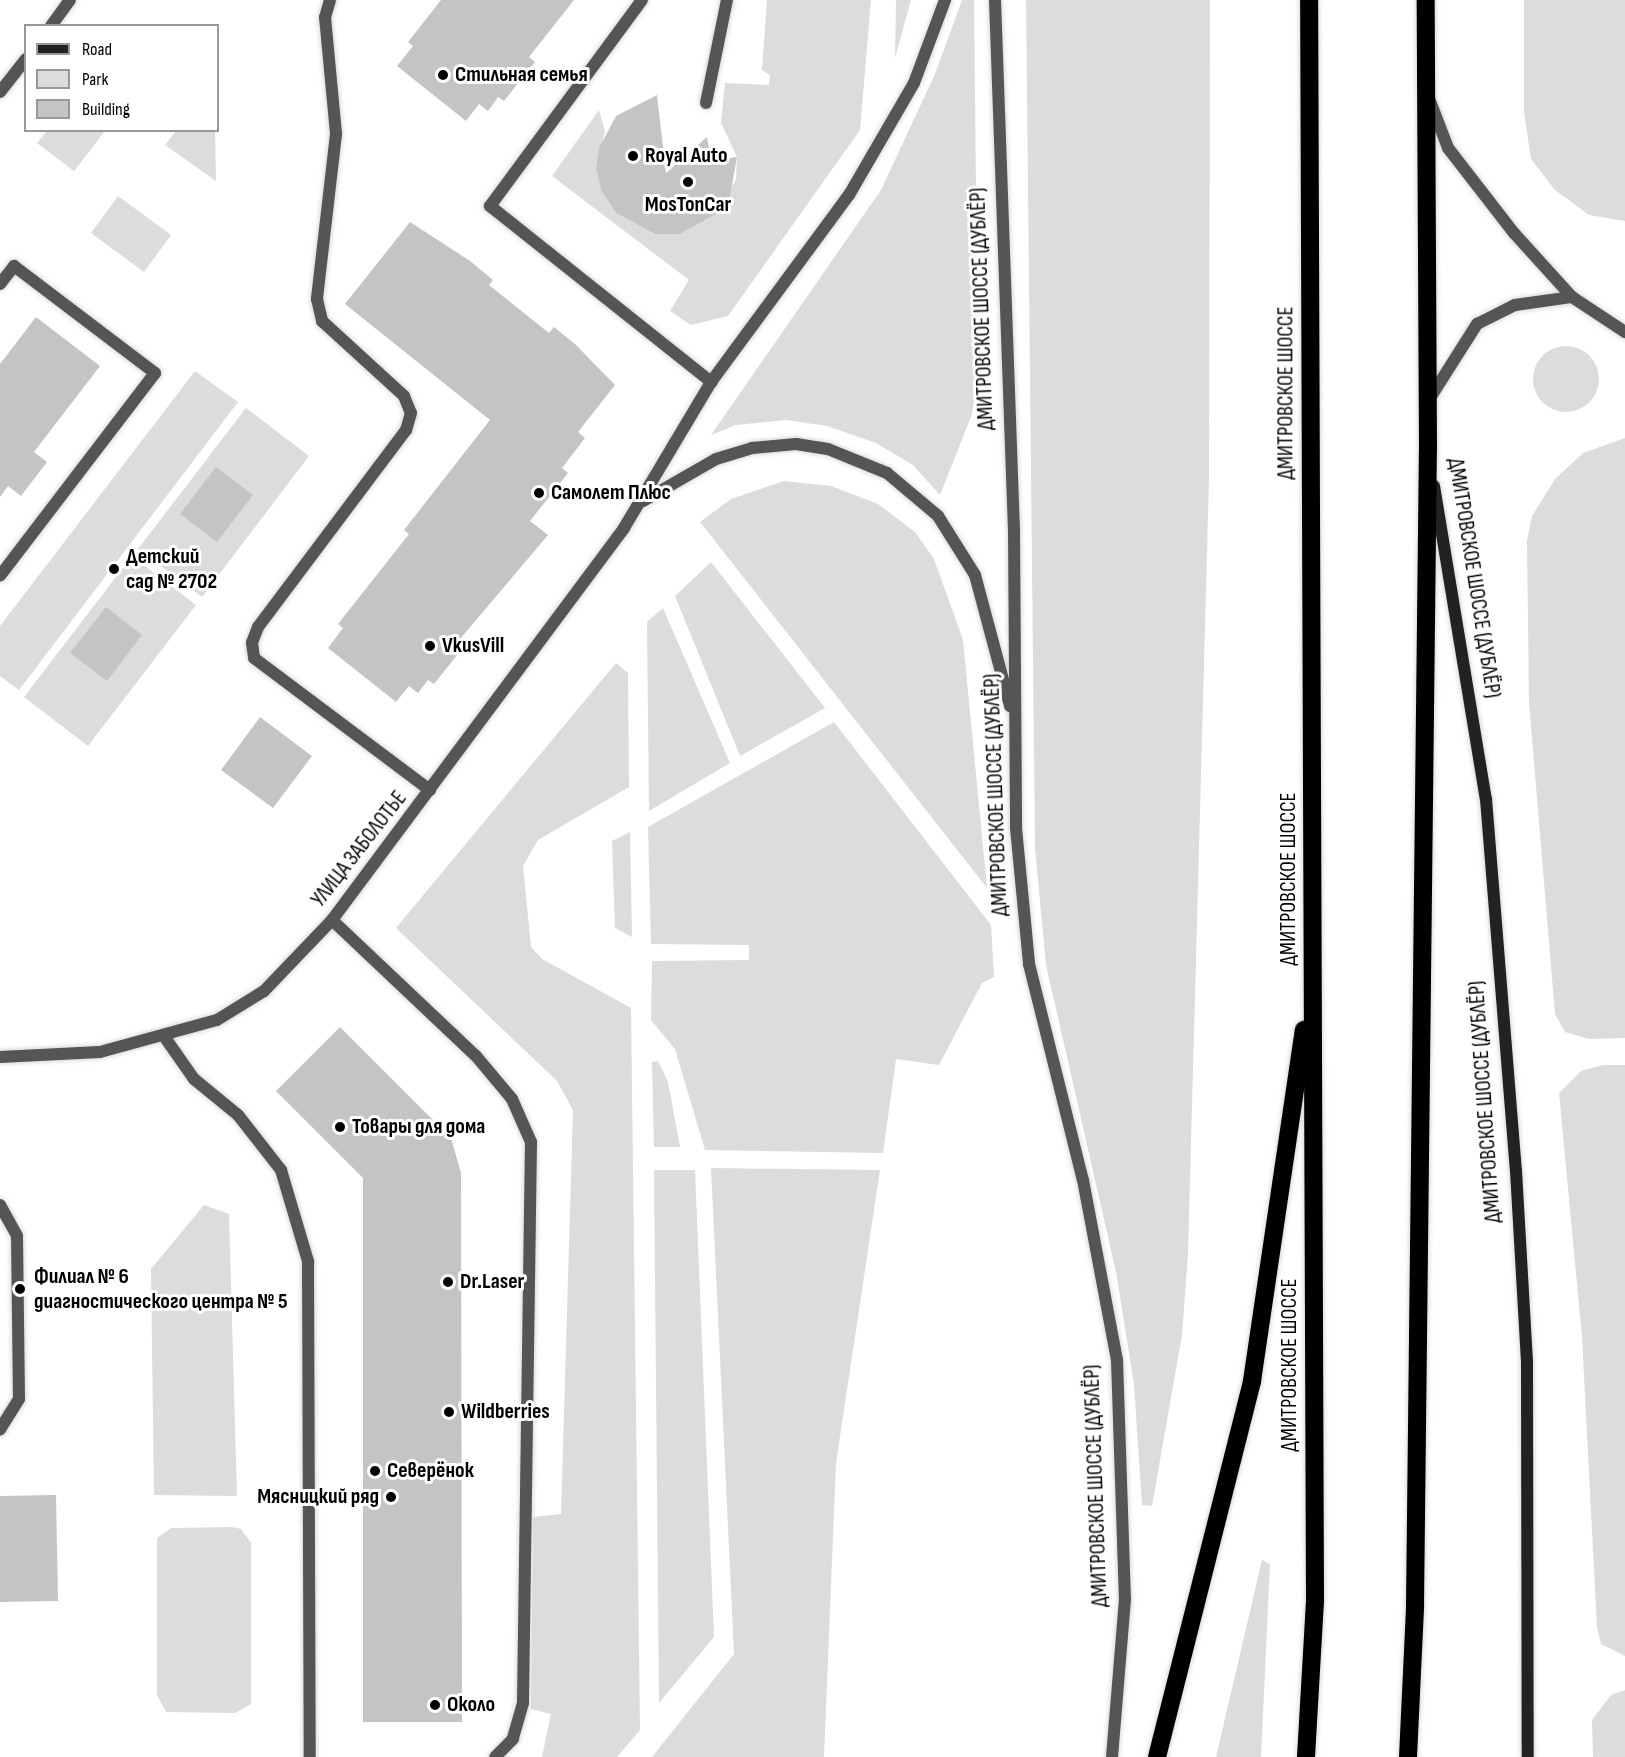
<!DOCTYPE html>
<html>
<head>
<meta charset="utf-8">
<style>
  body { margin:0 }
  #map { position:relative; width:1625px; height:1757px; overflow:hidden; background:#fff; font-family:"Sofia Sans Condensed",sans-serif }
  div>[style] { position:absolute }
  .green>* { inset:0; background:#dcdcdc }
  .round { border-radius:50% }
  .building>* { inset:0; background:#c4c4c4 }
  .roads { filter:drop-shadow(0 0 2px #dbdbdb) drop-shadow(0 0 2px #dbdbdb) }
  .lane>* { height:12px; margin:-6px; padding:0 6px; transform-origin:6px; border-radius:6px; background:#555 }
  .street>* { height:12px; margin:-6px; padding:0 6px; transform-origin:6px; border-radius:6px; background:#555 }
  .secondary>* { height:12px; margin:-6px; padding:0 6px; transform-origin:6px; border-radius:6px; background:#222 }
  .highway>* { height:18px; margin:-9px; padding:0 9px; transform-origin:9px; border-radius:9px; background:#000 }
  .dots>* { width:16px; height:16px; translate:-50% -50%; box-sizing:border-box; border:3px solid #fff; border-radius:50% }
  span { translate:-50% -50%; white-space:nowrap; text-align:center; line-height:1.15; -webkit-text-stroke:6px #fff; paint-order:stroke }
  .poi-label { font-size:22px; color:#000; font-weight:700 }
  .left { translate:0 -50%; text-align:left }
  .right { translate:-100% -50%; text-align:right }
  .street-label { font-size:22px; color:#000 }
  .legend { position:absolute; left:24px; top:24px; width:195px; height:108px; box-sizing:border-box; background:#fff; border:2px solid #999; margin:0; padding:8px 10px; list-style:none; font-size:18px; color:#000 }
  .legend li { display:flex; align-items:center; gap:12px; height:30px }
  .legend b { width:30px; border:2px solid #999 }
</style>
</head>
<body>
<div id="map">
  <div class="green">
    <i style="clip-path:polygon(767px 0,871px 0,860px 130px,728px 316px,691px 325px,670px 311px,689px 280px,552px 176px,599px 110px,605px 131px,596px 168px,601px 190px,616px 213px,655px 234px,680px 234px,718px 213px,736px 179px,737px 157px,721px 123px,725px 83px,769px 85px,770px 75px,762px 70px)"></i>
    <i style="clip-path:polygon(896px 0,911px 0,895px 58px)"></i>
    <i style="clip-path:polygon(962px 0,974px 0,978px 381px,972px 414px,940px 495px,913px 465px,876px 443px,827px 426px,786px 420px,736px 425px,711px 435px,881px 190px,935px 74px)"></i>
    <i style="clip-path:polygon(1026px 0,1210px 0,1209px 479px,1188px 1254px,1182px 1335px,1152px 1506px,1142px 1505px,1134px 1384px,1116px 1272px,1046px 965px,1035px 848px)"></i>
    <i style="clip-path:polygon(1524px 0,1625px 0,1625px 221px,1589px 215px,1555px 190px,1531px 159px,1524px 112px)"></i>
    <i style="clip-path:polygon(47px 131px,47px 130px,105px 131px,74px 171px,37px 143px)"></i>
    <i style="clip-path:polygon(176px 131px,215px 131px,216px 181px,165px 145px)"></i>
    <i style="clip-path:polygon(118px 196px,171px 235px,144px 272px,91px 233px)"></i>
    <i class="round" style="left:1533px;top:346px;width:66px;height:66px"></i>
    <i style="clip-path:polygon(195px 371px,238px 402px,19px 690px,0 676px,0 626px)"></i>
    <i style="clip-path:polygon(246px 408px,309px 456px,202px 597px,138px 549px)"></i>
    <i style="clip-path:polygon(1625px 438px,1625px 1038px,1589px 1039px,1565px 1032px,1555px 1014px,1529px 702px,1527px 541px,1532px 516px,1555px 479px,1583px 453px)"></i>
    <i style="clip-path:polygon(784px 481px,831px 486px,878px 504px,915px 532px,934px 559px,963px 640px,987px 888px,700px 522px,731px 499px)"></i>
    <i style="clip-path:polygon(132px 556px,196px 605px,88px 746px,24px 697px)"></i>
    <i style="clip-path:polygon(711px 562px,825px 708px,740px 756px,675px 596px)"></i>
    <i style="clip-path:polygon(663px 608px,730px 763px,649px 811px,647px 622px)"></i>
    <i style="clip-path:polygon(616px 663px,628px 673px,629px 787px,538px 840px,523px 866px,531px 947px,542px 959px,631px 1008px,640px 1730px,617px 1757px,542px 1757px,551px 1714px,531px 1709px,533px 1517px,561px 1514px,573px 1110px,557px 1081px,396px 928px)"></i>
    <i style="clip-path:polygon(834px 722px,991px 925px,994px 977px,982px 983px,939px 1065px,896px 1059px,883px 1153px,705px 1150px,675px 1049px,651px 1020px,652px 961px,749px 960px,749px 945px,651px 944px,648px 827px)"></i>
    <i style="clip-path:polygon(630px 832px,632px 937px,615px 928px,612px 841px)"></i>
    <i style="clip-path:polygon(658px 1061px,668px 1082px,680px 1147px,654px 1147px,652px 1062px)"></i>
    <i style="clip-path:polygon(1603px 1065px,1625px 1065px,1625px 1656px,1601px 1644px,1597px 1628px,1582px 1337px,1559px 1093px,1581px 1071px)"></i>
    <i style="clip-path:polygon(711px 1168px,880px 1170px,836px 1463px,824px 1757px,652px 1757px,734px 1654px)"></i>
    <i style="clip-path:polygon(654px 1170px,695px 1170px,714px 1637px,659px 1703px)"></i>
    <i style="clip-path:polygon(204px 1205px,229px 1214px,237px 1496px,154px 1495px,151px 1269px)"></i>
    <i style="clip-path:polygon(232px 1527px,241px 1529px,251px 1543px,251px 1704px,235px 1713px,166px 1712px,157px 1695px,157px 1538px,171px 1528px)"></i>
    <i style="clip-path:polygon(1262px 1560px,1270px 1564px,1261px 1757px,1216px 1757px)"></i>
    <i style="clip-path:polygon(1625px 1690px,1625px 1757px,1593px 1757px,1592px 1720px,1611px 1695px)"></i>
  </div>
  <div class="building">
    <i style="clip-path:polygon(441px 0,574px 0,529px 57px,535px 62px,504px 101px,498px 97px,488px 111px,479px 104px,466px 121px,397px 66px,413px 46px,408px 42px)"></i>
    <i style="clip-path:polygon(657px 95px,666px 173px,707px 137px,711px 161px,737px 157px,730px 196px,718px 213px,680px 234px,655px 234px,616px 213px,601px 190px,596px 168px,599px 148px,616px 116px)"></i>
    <i style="clip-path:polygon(410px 222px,470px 261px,493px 280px,489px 285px,549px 333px,554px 327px,575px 344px,615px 385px,578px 432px,585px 438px,562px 468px,568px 473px,530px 521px,548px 535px,460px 639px,466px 644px,434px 684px,428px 680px,418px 693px,409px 686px,396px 702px,328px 648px,343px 628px,338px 624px,409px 534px,404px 530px,490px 420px,345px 304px)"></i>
    <i style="clip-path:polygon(36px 317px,100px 366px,34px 452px,47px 462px,21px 496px,8px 486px,0 497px,0 364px)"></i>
    <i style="clip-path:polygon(216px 467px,253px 495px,217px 542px,180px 514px)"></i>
    <i style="clip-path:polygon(106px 607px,142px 635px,107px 681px,70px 653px)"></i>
    <i style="clip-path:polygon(260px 717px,312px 756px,273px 808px,221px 770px)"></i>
    <i style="clip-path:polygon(340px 1027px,451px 1138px,461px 1173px,462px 1722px,363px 1722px,363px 1178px,276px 1091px)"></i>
    <i style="clip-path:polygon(56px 1495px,58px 1601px,0 1602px,0 1496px)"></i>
  </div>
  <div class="roads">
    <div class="lane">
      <i style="left:330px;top:0;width:18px;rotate:106deg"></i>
      <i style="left:325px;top:17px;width:118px;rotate:84.6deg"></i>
      <i style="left:336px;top:134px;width:166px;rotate:96.6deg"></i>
      <i style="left:317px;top:299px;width:23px;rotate:77deg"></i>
      <i style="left:322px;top:321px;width:111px;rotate:42.4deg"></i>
      <i style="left:404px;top:396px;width:18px;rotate:68deg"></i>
      <i style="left:411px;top:413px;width:18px;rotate:106deg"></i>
      <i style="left:406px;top:430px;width:246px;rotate:126.9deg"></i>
      <i style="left:258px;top:627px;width:17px;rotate:111deg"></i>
      <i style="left:252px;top:643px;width:15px;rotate:82deg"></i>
      <i style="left:254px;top:658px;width:220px;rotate:36.9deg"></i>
      <i style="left:642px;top:0;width:256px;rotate:126.4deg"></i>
      <i style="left:490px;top:206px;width:283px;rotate:38.5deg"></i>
      <i style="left:51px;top:26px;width:32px;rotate:-54deg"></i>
      <i style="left:0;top:92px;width:42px;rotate:-51.8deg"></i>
      <i style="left:706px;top:103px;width:105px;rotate:-78.5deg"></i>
      <i style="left:0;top:284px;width:23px;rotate:-52deg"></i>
      <i style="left:14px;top:266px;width:177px;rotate:37.2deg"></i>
      <i style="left:155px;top:373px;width:255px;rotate:127.4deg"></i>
      <i style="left:332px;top:920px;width:198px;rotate:43.4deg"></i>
      <i style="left:476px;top:1056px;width:56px;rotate:50.1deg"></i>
      <i style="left:512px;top:1099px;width:47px;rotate:66.2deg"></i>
      <i style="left:531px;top:1142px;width:561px;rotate:90.82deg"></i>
      <i style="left:523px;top:1703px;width:37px;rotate:106deg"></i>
      <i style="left:513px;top:1739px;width:25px;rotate:135deg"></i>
      <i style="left:166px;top:1039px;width:49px;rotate:55deg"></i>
      <i style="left:194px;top:1079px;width:57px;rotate:39.3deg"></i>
      <i style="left:238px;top:1115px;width:70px;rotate:52deg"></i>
      <i style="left:281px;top:1170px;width:95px;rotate:73.5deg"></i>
      <i style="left:308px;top:1261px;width:496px;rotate:89.8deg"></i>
      <i style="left:0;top:1205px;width:35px;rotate:61deg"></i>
      <i style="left:17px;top:1236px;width:163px;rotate:89.3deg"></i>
      <i style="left:19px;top:1399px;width:36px;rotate:122deg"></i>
    </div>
    <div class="street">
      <i style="left:995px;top:0;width:530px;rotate:87.95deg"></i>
      <i style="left:1014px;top:530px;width:298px;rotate:89.6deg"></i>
      <i style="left:1016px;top:828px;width:137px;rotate:84.5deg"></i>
      <i style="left:1029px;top:964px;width:223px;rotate:76deg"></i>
      <i style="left:1083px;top:1180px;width:183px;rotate:79.3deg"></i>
      <i style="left:1117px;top:1360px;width:239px;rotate:88.1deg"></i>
      <i style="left:1125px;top:1599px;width:159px;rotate:94.7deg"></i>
      <i style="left:1430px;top:101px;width:50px;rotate:69deg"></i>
      <i style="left:1448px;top:148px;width:108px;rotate:52.2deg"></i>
      <i style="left:1514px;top:233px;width:86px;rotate:47.8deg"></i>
      <i style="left:1572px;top:297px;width:64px;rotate:33.4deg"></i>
      <i style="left:1430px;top:398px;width:88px;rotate:-57.6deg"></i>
      <i style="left:1477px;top:324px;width:42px;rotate:-26.6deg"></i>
      <i style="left:1515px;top:305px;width:58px;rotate:-8deg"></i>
      <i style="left:643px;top:501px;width:84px;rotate:-29.9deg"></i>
      <i style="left:716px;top:459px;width:38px;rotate:-17deg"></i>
      <i style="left:752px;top:448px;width:44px;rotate:-5.2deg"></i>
      <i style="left:796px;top:444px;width:32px;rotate:9deg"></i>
      <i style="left:828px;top:449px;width:64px;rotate:22.1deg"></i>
      <i style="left:887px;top:473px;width:67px;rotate:40.1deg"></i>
      <i style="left:938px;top:516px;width:70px;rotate:57.9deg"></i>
      <i style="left:975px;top:575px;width:136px;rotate:75deg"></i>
      <i style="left:0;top:1057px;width:100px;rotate:-2.9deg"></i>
      <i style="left:100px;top:1052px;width:121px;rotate:-15.3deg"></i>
      <i style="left:217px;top:1020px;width:55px;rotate:-31.7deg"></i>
      <i style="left:264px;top:991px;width:98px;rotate:-46.2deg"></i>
      <i style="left:332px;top:920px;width:489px;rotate:-53.3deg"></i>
      <i style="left:624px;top:528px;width:170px;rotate:-59.2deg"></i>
      <i style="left:711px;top:382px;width:232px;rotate:-53.6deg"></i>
      <i style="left:849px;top:195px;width:129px;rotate:-59.9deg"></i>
      <i style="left:914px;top:83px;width:89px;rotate:-69.5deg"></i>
    </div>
    <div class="secondary">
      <i style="left:1434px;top:486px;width:317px;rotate:80.6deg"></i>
      <i style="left:1486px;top:799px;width:373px;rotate:85.4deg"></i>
      <i style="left:1516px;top:1171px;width:190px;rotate:86.7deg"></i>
      <i style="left:1527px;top:1361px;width:396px;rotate:89.9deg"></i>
    </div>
    <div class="highway">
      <i style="left:1157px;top:1757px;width:388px;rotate:-75.8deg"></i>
      <i style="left:1252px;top:1381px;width:355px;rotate:-81.6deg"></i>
      <i style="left:1306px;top:1757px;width:157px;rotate:-86.7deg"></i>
      <i style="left:1315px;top:1600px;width:1600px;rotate:-90.21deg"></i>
      <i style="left:1408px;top:1757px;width:151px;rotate:-87.3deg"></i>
      <i style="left:1415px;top:1606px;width:1157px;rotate:-89.36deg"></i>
      <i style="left:1428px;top:449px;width:449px;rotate:-90.3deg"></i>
    </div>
  </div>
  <div class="dots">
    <i style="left:443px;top:75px;background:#000"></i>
    <i style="left:633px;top:156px;background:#000"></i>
    <i style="left:688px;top:182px;background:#000"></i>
    <i style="left:539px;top:493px;background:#000"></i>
    <i style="left:114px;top:569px;background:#000"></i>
    <i style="left:430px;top:646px;background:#000"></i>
    <i style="left:340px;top:1127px;background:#000"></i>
    <i style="left:448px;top:1282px;background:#000"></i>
    <i style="left:20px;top:1289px;background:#000"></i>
    <i style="left:449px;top:1412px;background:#000"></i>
    <i style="left:375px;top:1471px;background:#000"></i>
    <i style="left:391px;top:1497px;background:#000"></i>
    <i style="left:435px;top:1705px;background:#000"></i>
  </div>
  <div class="poi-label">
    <span class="left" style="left:455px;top:75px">Стильная семья</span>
    <span class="left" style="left:645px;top:156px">Royal Auto</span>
    <span style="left:688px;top:205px">MosTonCar</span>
    <span class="left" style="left:551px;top:493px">Самолет Плюс</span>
    <span class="left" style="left:126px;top:569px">Детский<br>сад № 2702</span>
    <span class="left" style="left:442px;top:646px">VkusVill</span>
    <span class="left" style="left:352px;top:1127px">Товары для дома</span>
    <span class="left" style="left:34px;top:1289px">Филиал № 6<br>диагностического центра № 5</span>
    <span class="left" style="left:460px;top:1282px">Dr.Laser</span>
    <span class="left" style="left:461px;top:1412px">Wildberries</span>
    <span class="left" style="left:387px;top:1471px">Северёнок</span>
    <span class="right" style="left:379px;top:1497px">Мясницкий ряд</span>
    <span class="left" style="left:447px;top:1705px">Около</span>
  </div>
  <div class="street-label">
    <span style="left:982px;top:309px;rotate:-92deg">ДМИТРОВСКОЕ ШОССЕ (ДУБЛЁР)</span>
    <span style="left:1286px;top:393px;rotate:-90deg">ДМИТРОВСКОЕ ШОССЕ</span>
    <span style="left:1474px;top:578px;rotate:81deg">ДМИТРОВСКОЕ ШОССЕ (ДУБЛЁР)</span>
    <span style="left:996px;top:795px;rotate:-92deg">ДМИТРОВСКОЕ ШОССЕ (ДУБЛЁР)</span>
    <span style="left:359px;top:849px;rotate:-52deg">УЛИЦА ЗАБОЛОТЬЕ</span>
    <span style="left:1289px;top:879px;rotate:-90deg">ДМИТРОВСКОЕ ШОССЕ</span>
    <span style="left:1485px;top:1102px;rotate:-94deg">ДМИТРОВСКОЕ ШОССЕ (ДУБЛЁР)</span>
    <span style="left:1290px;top:1365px;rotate:-90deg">ДМИТРОВСКОЕ ШОССЕ</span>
    <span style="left:1096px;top:1486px;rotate:-92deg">ДМИТРОВСКОЕ ШОССЕ (ДУБЛЁР)</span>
  </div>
  <ul class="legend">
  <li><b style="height:8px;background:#222"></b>Road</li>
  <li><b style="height:16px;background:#dcdcdc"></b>Park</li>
  <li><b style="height:16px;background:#c4c4c4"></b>Building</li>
  </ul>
</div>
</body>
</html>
